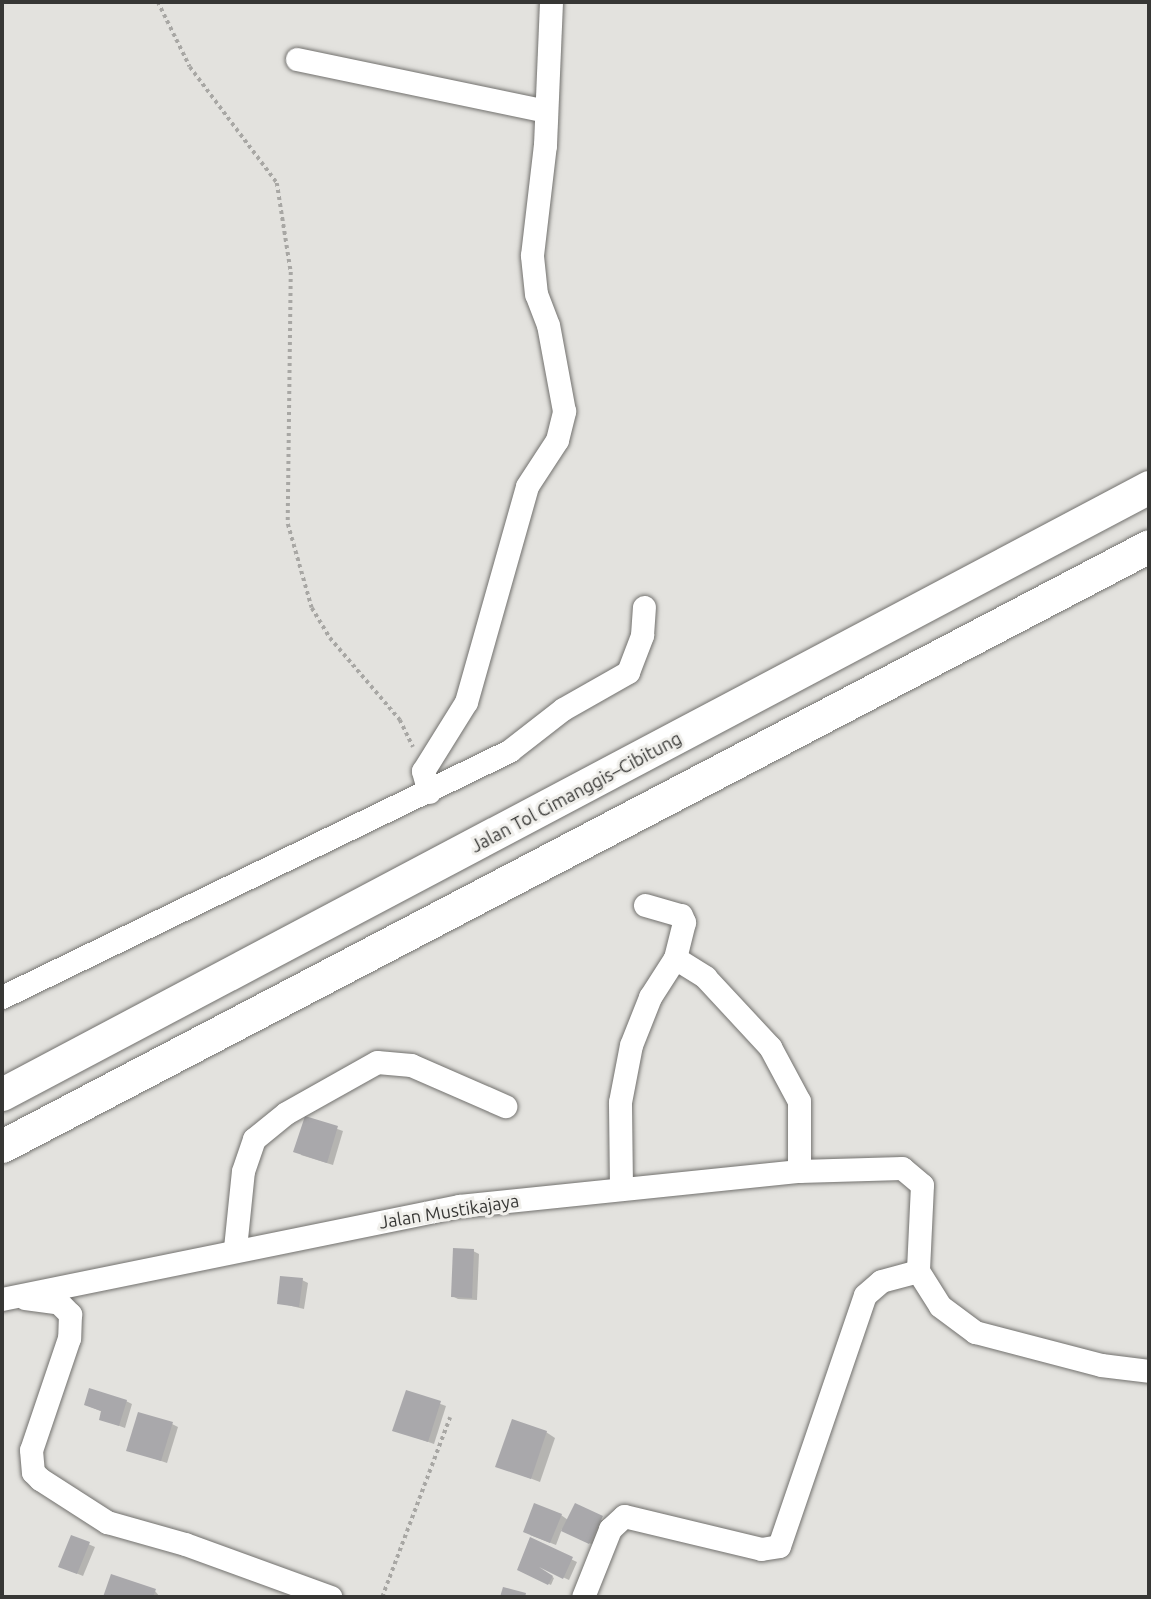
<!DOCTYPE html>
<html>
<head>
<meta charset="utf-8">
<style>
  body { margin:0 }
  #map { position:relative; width:1151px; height:1599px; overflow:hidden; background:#e3e2de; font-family:Ubuntu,sans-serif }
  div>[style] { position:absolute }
  .shadow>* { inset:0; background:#0003 }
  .building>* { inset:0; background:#a9a8ab }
  .path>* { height:3.5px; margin-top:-1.75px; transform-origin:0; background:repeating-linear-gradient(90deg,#a8a7a4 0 3.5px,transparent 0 7px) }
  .roads { filter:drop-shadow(0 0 2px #72716e) drop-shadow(0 0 2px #72716e) }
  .minor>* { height:23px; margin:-11.5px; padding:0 11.5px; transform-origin:11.5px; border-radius:11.5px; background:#fff }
  .highway>* { height:33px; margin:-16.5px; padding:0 16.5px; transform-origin:16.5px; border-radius:16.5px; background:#fff }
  span { translate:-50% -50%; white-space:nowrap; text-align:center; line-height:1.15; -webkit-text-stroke:6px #f0efeb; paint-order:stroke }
  .street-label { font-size:18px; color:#373735 }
  .frame { position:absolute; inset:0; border:4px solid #373735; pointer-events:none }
</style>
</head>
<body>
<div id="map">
  <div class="shadow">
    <i style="clip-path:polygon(306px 1118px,343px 1131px,333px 1165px,301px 1155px)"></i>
    <i style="clip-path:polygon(473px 1251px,479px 1254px,477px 1300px,458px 1299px,452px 1296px)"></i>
    <i style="clip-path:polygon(302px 1280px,308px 1283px,304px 1309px,279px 1303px)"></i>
    <i style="clip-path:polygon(407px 1392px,446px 1406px,434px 1444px,395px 1430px)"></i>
    <i style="clip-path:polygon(126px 1401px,132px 1404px,125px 1428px,101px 1419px,103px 1412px,86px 1405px)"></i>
    <i style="clip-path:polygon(172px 1424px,178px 1427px,167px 1463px,129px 1450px)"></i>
    <i style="clip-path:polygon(546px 1432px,555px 1438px,540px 1482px,498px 1466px)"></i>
    <i style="clip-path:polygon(561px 1515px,568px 1520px,607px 1520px,595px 1546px,562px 1529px,556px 1545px,530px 1535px)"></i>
    <i style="clip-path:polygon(72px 1537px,95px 1547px,83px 1576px,66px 1569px)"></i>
    <i style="clip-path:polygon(531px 1540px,577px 1562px,569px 1580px,528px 1561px,554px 1578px,551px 1585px,520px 1569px)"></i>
    <i style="clip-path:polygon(112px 1576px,155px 1591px,160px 1597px,105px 1597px)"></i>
  </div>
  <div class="building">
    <i style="clip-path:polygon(305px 1116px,338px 1126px,327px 1163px,293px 1152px)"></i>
    <i style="clip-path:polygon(453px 1248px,474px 1249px,472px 1298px,451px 1297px)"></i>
    <i style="clip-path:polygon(280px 1276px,303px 1278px,299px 1307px,277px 1304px)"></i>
    <i style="clip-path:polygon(89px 1388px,127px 1400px,119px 1426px,99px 1420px,101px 1411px,84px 1405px)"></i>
    <i style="clip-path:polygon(406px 1390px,441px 1401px,428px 1442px,392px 1431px)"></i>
    <i style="clip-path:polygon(138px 1412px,173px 1422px,161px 1461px,126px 1451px)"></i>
    <i style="clip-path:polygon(512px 1419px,547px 1431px,531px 1479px,495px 1467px)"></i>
    <i style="clip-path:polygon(534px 1503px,562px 1514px,550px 1543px,523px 1532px)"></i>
    <i style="clip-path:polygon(575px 1503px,603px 1516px,589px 1544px,561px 1531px)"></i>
    <i style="clip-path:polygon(71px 1535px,90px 1542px,77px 1574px,58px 1567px)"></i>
    <i style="clip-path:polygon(530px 1537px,573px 1557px,563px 1579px,539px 1567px,553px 1576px,548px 1585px,517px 1570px)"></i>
    <i style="clip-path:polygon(111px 1574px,156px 1589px,153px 1597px,103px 1597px)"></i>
    <i style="clip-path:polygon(503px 1587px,526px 1593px,525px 1597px,500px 1597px)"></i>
  </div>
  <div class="path">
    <i style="left:158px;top:2px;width:72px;rotate:63.8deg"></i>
    <i style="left:190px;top:67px;width:145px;rotate:53.1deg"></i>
    <i style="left:277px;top:183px;width:90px;rotate:81.1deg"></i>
    <i style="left:291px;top:272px;width:252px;rotate:90.7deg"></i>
    <i style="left:288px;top:524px;width:87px;rotate:74.1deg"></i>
    <i style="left:312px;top:608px;width:35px;rotate:59deg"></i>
    <i style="left:330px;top:638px;width:108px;rotate:49.5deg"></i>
    <i style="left:400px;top:720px;width:30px;rotate:64deg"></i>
    <i style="left:382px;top:1597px;width:192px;rotate:-69.3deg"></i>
  </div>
  <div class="roads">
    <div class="minor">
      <i style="left:297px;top:59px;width:253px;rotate:11.8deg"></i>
      <i style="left:429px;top:792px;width:22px;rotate:-106deg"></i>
      <i style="left:423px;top:771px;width:81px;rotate:-58.1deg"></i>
      <i style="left:466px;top:702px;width:224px;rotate:-74.2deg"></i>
      <i style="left:527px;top:486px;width:55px;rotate:-56.9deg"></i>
      <i style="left:557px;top:440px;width:30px;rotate:-76deg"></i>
      <i style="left:564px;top:411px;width:87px;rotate:-100.5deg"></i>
      <i style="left:548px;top:325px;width:33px;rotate:-111deg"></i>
      <i style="left:536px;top:294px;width:39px;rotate:-96deg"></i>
      <i style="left:532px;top:255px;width:111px;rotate:-83.3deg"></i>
      <i style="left:545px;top:145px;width:143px;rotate:-87.6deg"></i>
      <i style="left:645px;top:905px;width:37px;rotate:16deg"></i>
      <i style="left:681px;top:915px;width:8px;rotate:67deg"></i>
      <i style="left:684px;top:922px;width:37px;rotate:104deg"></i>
      <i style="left:675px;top:958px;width:36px;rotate:32deg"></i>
      <i style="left:705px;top:977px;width:96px;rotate:47.1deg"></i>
      <i style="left:770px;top:1047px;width:61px;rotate:61.8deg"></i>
      <i style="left:799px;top:1101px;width:70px;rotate:90deg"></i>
      <i style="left:2px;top:997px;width:564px;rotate:-25.88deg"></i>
      <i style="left:509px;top:751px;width:68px;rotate:-37.9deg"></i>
      <i style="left:563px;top:709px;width:75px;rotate:-29.6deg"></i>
      <i style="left:628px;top:672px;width:40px;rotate:-69deg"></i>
      <i style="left:642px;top:635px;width:28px;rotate:-86deg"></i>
      <i style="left:621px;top:1187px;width:85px;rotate:-90.7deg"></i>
      <i style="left:620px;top:1102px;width:58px;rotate:-79.1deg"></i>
      <i style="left:631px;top:1045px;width:52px;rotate:-68.4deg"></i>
      <i style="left:650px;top:997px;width:46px;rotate:-57.3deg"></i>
      <i style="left:235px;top:1248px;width:77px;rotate:-84.1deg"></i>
      <i style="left:243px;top:1171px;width:34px;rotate:-71deg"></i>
      <i style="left:254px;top:1139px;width:41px;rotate:-39.1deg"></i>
      <i style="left:286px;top:1113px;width:104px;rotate:-29.3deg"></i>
      <i style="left:377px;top:1062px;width:34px;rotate:5deg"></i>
      <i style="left:411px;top:1065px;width:103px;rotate:23.6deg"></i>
      <i style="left:25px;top:1298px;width:34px;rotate:8deg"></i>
      <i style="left:59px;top:1303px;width:16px;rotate:45deg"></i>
      <i style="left:70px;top:1314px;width:24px;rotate:92deg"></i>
      <i style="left:69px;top:1338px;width:118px;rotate:108.7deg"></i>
      <i style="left:31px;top:1450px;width:22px;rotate:85deg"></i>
      <i style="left:33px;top:1472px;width:10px;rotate:45deg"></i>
      <i style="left:40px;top:1479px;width:80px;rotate:32.7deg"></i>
      <i style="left:107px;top:1522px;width:81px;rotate:15.8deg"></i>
      <i style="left:185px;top:1544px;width:155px;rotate:20deg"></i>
      <i style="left:2px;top:1299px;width:466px;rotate:-11.5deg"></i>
      <i style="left:459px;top:1206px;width:342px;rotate:-5.9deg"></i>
      <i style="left:799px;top:1171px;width:103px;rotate:-1.7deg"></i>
      <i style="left:902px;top:1168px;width:26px;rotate:40deg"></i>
      <i style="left:922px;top:1185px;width:86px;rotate:92.7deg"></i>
      <i style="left:918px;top:1271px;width:41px;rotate:57.8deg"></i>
      <i style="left:940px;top:1306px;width:44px;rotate:36.6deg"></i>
      <i style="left:975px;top:1332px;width:130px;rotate:14.7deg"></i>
      <i style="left:1101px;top:1365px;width:48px;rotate:7.1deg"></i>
      <i style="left:583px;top:1597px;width:73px;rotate:-68.3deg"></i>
      <i style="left:610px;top:1529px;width:19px;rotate:-43deg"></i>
      <i style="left:624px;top:1516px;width:141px;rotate:13.5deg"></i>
      <i style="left:761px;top:1549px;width:18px;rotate:-9deg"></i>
      <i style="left:779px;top:1546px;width:265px;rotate:-71.1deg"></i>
      <i style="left:865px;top:1295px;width:21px;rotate:-41deg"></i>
      <i style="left:881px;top:1281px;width:38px;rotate:-15deg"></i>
    </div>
    <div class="highway">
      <i style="left:2px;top:1094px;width:1298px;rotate:-27.89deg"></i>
      <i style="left:2px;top:1146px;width:1294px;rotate:-27.61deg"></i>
    </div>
  </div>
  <div class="street-label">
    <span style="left:576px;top:792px;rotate:-28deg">Jalan Tol Cimanggis–Cibitung</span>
    <span style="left:449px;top:1211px;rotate:-9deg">Jalan Mustikajaya</span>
  </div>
  <div class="frame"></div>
</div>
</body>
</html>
